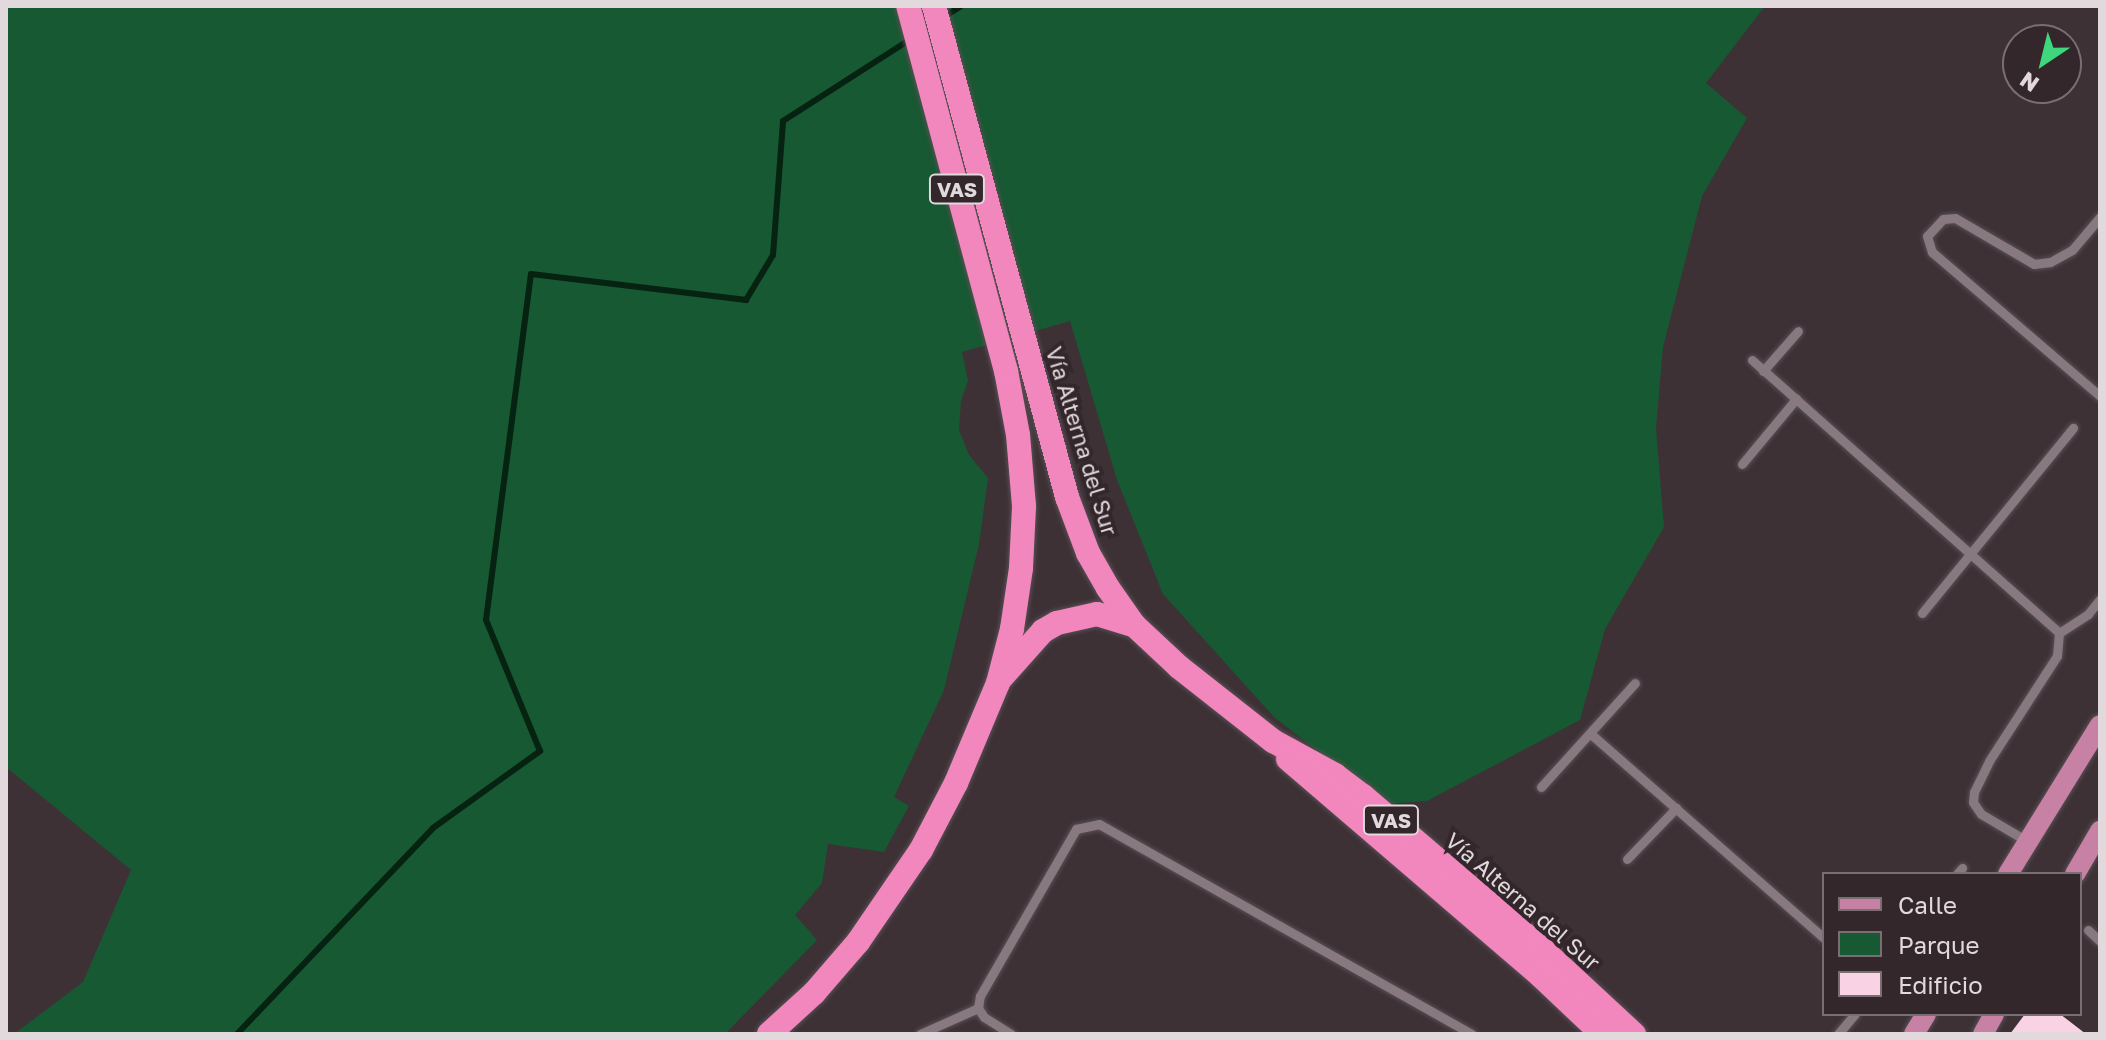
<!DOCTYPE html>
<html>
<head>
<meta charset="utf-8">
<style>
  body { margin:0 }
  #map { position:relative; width:2106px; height:1040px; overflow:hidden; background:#3d3136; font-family:"Golos Text",sans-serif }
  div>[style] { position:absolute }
  .green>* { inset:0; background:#175932 }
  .stream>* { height:6px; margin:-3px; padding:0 3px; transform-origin:3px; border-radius:3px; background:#062311 }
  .building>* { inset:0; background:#f9d2e4 }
  .roads { filter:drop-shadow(0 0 2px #594f53) drop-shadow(0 0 2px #594f53) }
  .lane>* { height:9px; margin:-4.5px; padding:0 4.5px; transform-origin:4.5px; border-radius:4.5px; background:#87797f }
  .primary>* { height:20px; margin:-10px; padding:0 10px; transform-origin:10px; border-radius:10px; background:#c781a5 }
  .highway>* { height:24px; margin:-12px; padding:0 12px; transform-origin:12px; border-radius:12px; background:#f287be }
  span { translate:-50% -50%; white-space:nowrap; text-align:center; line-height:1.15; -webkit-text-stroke:8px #33272c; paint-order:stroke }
  .shield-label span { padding:2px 6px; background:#33272c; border:2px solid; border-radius:6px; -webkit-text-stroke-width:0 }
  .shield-label { font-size:20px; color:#e1d9dc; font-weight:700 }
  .street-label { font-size:22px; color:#e1d9dc }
  .frame { position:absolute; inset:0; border:8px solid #e1d9dc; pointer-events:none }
  .legend { position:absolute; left:1822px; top:872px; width:260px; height:144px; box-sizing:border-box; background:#33272c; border:2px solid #796e72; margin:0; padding:10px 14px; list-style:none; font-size:24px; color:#e1d9dc }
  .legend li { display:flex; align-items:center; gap:16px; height:40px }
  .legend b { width:40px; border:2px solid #796e72 }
  .north { position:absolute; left:2002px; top:24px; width:80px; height:80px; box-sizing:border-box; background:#33272c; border:2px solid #796e72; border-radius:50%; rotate:215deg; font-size:22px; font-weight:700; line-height:32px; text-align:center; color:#e1d9dc }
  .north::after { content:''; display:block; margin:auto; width:28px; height:36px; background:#3ed77d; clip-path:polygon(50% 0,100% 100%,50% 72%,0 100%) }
</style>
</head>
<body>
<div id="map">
  <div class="green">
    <i style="clip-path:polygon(6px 6px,1765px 6px,1706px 83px,1747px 118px,1702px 196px,1663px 347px,1656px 429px,1664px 527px,1605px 629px,1580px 720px,1427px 801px,1387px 804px,1275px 718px,1163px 594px,1117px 480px,1070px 321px,962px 352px,968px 381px,961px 401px,959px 430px,969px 455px,988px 478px,979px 544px,944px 690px,894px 797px,909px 806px,884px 852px,828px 844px,822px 883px,795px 915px,817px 940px,725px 1034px,14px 1034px,83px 982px,131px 870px,6px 767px)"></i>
  </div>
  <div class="stream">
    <i style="left:942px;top:18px;width:22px;rotate:-32deg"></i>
    <i style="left:237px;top:1034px;width:284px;rotate:-46.4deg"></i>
    <i style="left:433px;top:828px;width:132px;rotate:-35.7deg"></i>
    <i style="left:540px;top:751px;width:142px;rotate:-112.4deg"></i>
    <i style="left:486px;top:620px;width:349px;rotate:-82.6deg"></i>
    <i style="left:531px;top:274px;width:217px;rotate:6.9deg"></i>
    <i style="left:746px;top:300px;width:52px;rotate:-59deg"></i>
    <i style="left:773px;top:255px;width:134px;rotate:-85.7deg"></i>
    <i style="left:783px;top:121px;width:150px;rotate:-32.7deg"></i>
  </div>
  <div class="building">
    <i style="clip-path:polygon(2025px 1014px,2060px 1014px,2086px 1034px,2010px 1034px)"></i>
  </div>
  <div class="roads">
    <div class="lane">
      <i style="left:2100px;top:217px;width:43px;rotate:130.3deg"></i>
      <i style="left:2072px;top:250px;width:25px;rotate:151deg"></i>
      <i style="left:2050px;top:262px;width:16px;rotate:173deg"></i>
      <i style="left:2034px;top:264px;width:91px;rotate:-149.8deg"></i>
      <i style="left:1955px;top:218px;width:12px;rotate:175deg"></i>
      <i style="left:1943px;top:219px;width:23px;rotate:133deg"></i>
      <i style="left:1927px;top:236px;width:17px;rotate:73deg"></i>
      <i style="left:1932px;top:252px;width:221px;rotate:40.6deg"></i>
      <i style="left:1752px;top:360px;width:411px;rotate:41.6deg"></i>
      <i style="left:1763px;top:371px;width:53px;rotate:-48.8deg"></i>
      <i style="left:1742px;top:464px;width:85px;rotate:-50.3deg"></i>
      <i style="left:1922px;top:613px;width:239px;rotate:-50.8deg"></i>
      <i style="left:1592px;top:735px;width:308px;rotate:41.2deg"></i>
      <i style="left:1541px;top:787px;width:140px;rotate:-47.9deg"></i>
      <i style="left:2027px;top:841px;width:53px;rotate:-149.6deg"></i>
      <i style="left:1981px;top:814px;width:14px;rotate:-124deg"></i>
      <i style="left:1973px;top:802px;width:10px;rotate:-84deg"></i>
      <i style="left:1974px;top:792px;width:34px;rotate:-64deg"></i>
      <i style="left:1989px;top:761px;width:125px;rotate:-57.1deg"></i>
      <i style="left:2057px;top:656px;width:23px;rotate:-85deg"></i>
      <i style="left:2059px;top:633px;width:35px;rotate:-33deg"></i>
      <i style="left:2088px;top:614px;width:19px;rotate:-51deg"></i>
      <i style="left:1627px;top:859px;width:71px;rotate:-46.1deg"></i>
      <i style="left:1957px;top:874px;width:8px;rotate:-50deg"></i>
      <i style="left:2088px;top:930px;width:16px;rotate:43deg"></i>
      <i style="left:920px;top:1034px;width:64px;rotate:-24.1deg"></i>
      <i style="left:1011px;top:1034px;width:32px;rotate:-148deg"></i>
      <i style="left:984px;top:1017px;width:11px;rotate:-124deg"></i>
      <i style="left:978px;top:1008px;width:12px;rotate:-81deg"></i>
      <i style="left:980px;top:996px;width:193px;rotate:-60.1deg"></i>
      <i style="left:1076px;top:829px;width:24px;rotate:-12deg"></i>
      <i style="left:1099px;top:824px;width:428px;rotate:29.4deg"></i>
      <i style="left:1838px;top:1034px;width:26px;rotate:-50deg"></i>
    </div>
    <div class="primary">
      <i style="left:2008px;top:874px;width:175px;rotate:-58.3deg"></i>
      <i style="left:2075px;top:874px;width:50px;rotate:-59.8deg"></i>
      <i style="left:1914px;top:1034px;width:23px;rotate:-59deg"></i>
      <i style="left:1983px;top:1034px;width:23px;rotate:-61deg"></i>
    </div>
    <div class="highway">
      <i style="left:934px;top:6px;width:509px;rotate:74.84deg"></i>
      <i style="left:1067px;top:497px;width:60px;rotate:69.4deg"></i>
      <i style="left:1088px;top:553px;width:40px;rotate:60.3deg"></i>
      <i style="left:1108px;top:588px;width:45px;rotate:54.9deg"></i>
      <i style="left:1134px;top:625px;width:62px;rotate:43deg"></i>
      <i style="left:1179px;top:667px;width:120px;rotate:38.2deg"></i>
      <i style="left:1273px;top:741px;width:71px;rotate:28.7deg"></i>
      <i style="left:1335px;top:775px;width:35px;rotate:37deg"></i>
      <i style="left:1363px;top:796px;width:234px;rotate:40.5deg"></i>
      <i style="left:1541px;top:948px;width:127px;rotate:42.8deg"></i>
      <i style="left:1002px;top:677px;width:62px;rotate:-48.3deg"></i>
      <i style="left:1043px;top:631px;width:16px;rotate:-30deg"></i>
      <i style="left:1057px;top:623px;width:41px;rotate:-12.7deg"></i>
      <i style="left:1097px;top:614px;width:39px;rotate:17deg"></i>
      <i style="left:1288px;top:759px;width:335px;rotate:40.6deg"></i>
      <i style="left:1542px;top:977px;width:83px;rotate:43.5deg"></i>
      <i style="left:769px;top:1034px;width:61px;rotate:-42.3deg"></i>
      <i style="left:814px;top:993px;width:67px;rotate:-49.2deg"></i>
      <i style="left:858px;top:942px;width:112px;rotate:-55.6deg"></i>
      <i style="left:921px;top:850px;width:76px;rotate:-62.4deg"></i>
      <i style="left:956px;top:783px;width:108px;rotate:-67.2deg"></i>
      <i style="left:998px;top:683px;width:56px;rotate:-75.5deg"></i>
      <i style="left:1012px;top:629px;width:62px;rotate:-81.6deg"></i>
      <i style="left:1021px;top:568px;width:62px;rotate:-87.2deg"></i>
      <i style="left:1024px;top:506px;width:71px;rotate:-94.8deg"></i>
      <i style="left:1018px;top:435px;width:65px;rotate:-100.6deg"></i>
      <i style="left:1006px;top:371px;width:378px;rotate:-105deg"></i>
    </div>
  </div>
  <div class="shield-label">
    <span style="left:957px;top:189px">VAS</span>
    <span style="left:1391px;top:820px">VAS</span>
  </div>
  <div class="street-label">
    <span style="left:1082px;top:441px;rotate:73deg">Vía Alterna del Sur</span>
    <span style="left:1523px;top:901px;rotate:41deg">Vía Alterna del Sur</span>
  </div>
  <div class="frame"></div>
  <ul class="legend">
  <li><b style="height:10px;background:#c781a5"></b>Calle</li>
  <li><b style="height:22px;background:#175932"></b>Parque</li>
  <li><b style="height:22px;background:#f9d2e4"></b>Edificio</li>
  </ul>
  <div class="north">N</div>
</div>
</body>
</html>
